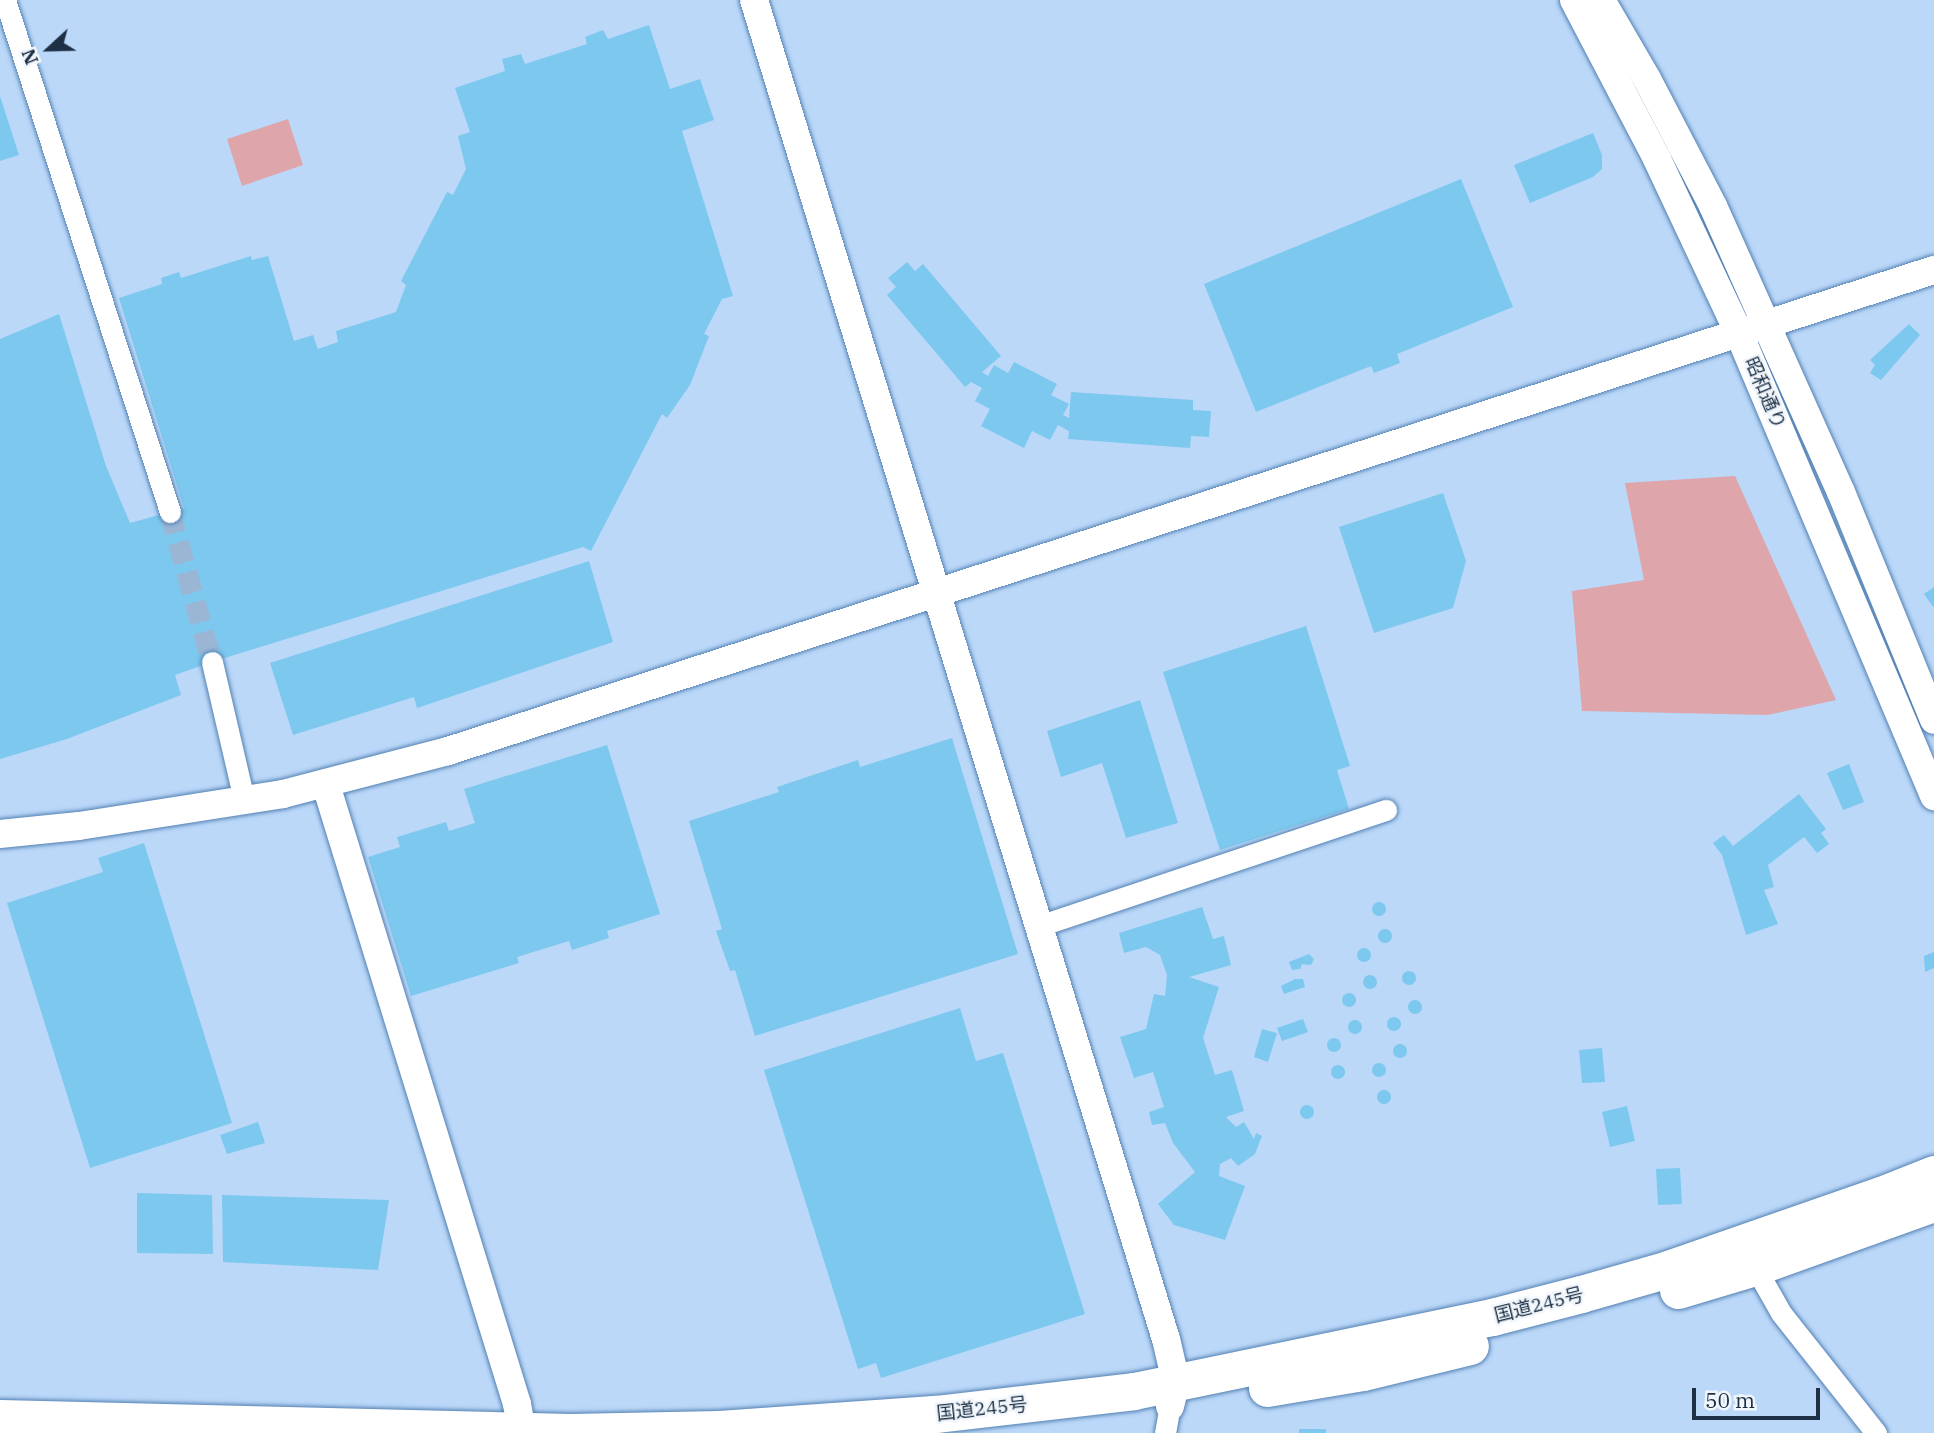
<!DOCTYPE html>
<html>
<head>
<meta charset="utf-8">
<style>
  body { margin:0 }
  #map { position:relative; width:1934px; height:1433px; overflow:hidden; background:#bbd8f9; font-family:"IBM Plex Serif","Noto Sans JP",serif }
  div>[style] { position:absolute }
  .green>* { inset:0; background:#dea5ab }
  .building>* { inset:0; background:#7dc8ee }
  .round { border-radius:50% }
  .street-tunnel>* { height:21px; margin-top:-10.5px; transform-origin:0; background:repeating-linear-gradient(90deg,#9bb6d5 0 21px,transparent 0 31px) }
  .roads { filter:drop-shadow(0 0 2px #5381b3) drop-shadow(0 0 2px #5381b3) }
  .street>* { height:21px; margin:-10.5px; padding:0 10.5px; transform-origin:10.5px; border-radius:10.5px; background:#fff }
  .secondary>* { height:28px; margin:-14px; padding:0 14px; transform-origin:14px; border-radius:14px; background:#fff }
  .highway>* { height:37px; margin:-18.5px; padding:0 18.5px; transform-origin:18.5px; border-radius:18.5px; background:#fff }
  span { translate:-50% -50%; white-space:nowrap; text-align:center; line-height:1.15; -webkit-text-stroke:5px #f1f6fc; paint-order:stroke }
  .street-label { font-size:19px; color:#1d3045 }
  .north { position:absolute; left:14px; top:14px; width:70px; height:70px; -webkit-text-stroke:5px #f1f6fc; paint-order:stroke; rotate:248deg; font-size:19px; font-weight:700; line-height:28px; text-align:center; color:#1d3045 }
  .north::after { content:''; display:block; margin:auto; width:24px; height:32px; background:#1d3045; clip-path:polygon(50% 0,100% 100%,50% 72%,0 100%) }
  .scale { position:absolute; left:1692px; top:1388px; width:128px; height:32px; box-sizing:border-box; border:4px solid #1d3045; border-top:0; padding-left:9px; font-size:21px; line-height:24px; white-space:nowrap; color:#1d3045; -webkit-text-stroke:5px #f1f6fc; paint-order:stroke }
</style>
</head>
<body>
<div id="map">
  <div class="green">
    <i style="clip-path:polygon(288px 119px,303px 165px,242px 186px,227px 139px)"></i>
    <i style="clip-path:polygon(1735px 476px,1836px 700px,1768px 715px,1582px 711px,1572px 591px,1644px 580px,1625px 483px)"></i>
  </div>
  <div class="building">
    <i style="clip-path:polygon(649px 25px,670px 89px,700px 79px,714px 120px,682px 131px,733px 296px,722px 299px,704px 334px,709px 336px,690px 385px,667px 418px,662px 414px,591px 551px,583px 547px,212px 662px,175px 675px,181px 695px,67px 739px,0 759px,0 339px,59px 314px,106px 466px,130px 523px,184px 508px,119px 298px,162px 284px,161px 278px,179px 272px,181px 278px,251px 256px,252px 260px,268px 256px,294px 341px,313px 335px,318px 349px,338px 342px,336px 331px,396px 312px,406px 285px,401px 281px,447px 192px,453px 195px,466px 169px,458px 136px,470px 132px,455px 88px,505px 71px,502px 59px,521px 54px,525px 64px,587px 44px,585px 37px,603px 30px,608px 39px)"></i>
    <i style="clip-path:polygon(0 96px,19px 155px,0 161px)"></i>
    <i style="clip-path:polygon(1593px 133px,1602px 155px,1602px 169px,1593px 177px,1530px 203px,1514px 165px)"></i>
    <i style="clip-path:polygon(1461px 179px,1513px 307px,1397px 354px,1400px 363px,1374px 373px,1371px 366px,1256px 412px,1204px 284px)"></i>
    <i style="clip-path:polygon(907px 262px,915px 271px,923px 264px,1001px 356px,982px 372px,988px 376px,994px 365px,1008px 373px,1014px 362px,1057px 384px,1051px 395px,1069px 404px,1063px 415px,1069px 418px,1071px 392px,1193px 400px,1193px 410px,1211px 411px,1209px 437px,1191px 436px,1190px 448px,1068px 439px,1069px 431px,1058px 425px,1050px 440px,1032px 431px,1024px 448px,981px 426px,990px 409px,975px 401px,982px 388px,971px 382px,965px 387px,887px 295px,896px 287px,888px 278px)"></i>
    <i style="clip-path:polygon(1909px 324px,1920px 335px,1881px 380px,1870px 373px,1875px 365px,1870px 360px)"></i>
    <i style="clip-path:polygon(1443px 493px,1466px 561px,1453px 608px,1374px 633px,1339px 527px)"></i>
    <i style="clip-path:polygon(589px 561px,613px 642px,417px 708px,414px 697px,293px 735px,270px 663px)"></i>
    <i style="clip-path:polygon(1934px 587px,1934px 608px,1924px 594px)"></i>
    <i style="clip-path:polygon(1306px 626px,1350px 766px,1337px 770px,1349px 809px,1220px 850px,1163px 672px)"></i>
    <i style="clip-path:polygon(1140px 700px,1178px 823px,1126px 838px,1102px 763px,1061px 777px,1047px 731px)"></i>
    <i style="clip-path:polygon(952px 738px,1018px 954px,755px 1036px,735px 970px,730px 971px,716px 931px,722px 929px,689px 821px,779px 792px,777px 787px,858px 760px,860px 767px)"></i>
    <i style="clip-path:polygon(607px 745px,660px 914px,607px 931px,609px 938px,572px 950px,569px 941px,517px 957px,519px 963px,411px 996px,368px 857px,400px 847px,397px 837px,446px 822px,449px 831px,475px 823px,464px 789px)"></i>
    <i style="clip-path:polygon(1849px 764px,1864px 802px,1843px 810px,1827px 773px)"></i>
    <i style="clip-path:polygon(1799px 794px,1826px 829px,1821px 833px,1829px 844px,1817px 853px,1804px 837px,1768px 865px,1774px 887px,1764px 890px,1778px 924px,1746px 935px,1722px 855px,1713px 843px,1724px 835px,1733px 846px)"></i>
    <i style="clip-path:polygon(144px 843px,232px 1123px,90px 1168px,7px 903px,103px 872px,98px 858px)"></i>
    <i class="round" style="left:1372px;top:902px;width:14px;height:14px"></i>
    <i style="clip-path:polygon(1202px 907px,1213px 939px,1224px 936px,1231px 965px,1189px 977px,1219px 987px,1203px 1038px,1215px 1075px,1232px 1070px,1244px 1111px,1226px 1117px,1236px 1127px,1244px 1122px,1254px 1139px,1256px 1133px,1262px 1136px,1255px 1154px,1238px 1166px,1231px 1158px,1220px 1164px,1219px 1176px,1245px 1186px,1225px 1240px,1174px 1225px,1158px 1204px,1195px 1172px,1173px 1143px,1165px 1123px,1152px 1125px,1149px 1112px,1164px 1107px,1153px 1072px,1134px 1078px,1120px 1037px,1146px 1029px,1154px 994px,1165px 996px,1167px 975px,1160px 955px,1146px 947px,1124px 953px,1119px 933px)"></i>
    <i class="round" style="left:1378px;top:929px;width:14px;height:14px"></i>
    <i class="round" style="left:1357px;top:948px;width:14px;height:14px"></i>
    <i style="clip-path:polygon(1934px 952px,1934px 968px,1925px 972px,1924px 956px)"></i>
    <i style="clip-path:polygon(1309px 954px,1314px 959px,1311px 965px,1302px 964px,1300px 969px,1292px 970px,1289px 962px)"></i>
    <i class="round" style="left:1402px;top:971px;width:14px;height:14px"></i>
    <i class="round" style="left:1363px;top:975px;width:14px;height:14px"></i>
    <i style="clip-path:polygon(1295px 979px,1303px 979px,1305px 987px,1284px 994px,1281px 986px)"></i>
    <i class="round" style="left:1342px;top:993px;width:14px;height:14px"></i>
    <i class="round" style="left:1408px;top:1000px;width:14px;height:14px"></i>
    <i style="clip-path:polygon(960px 1008px,976px 1061px,1003px 1053px,1085px 1314px,881px 1378px,876px 1363px,858px 1369px,764px 1070px)"></i>
    <i class="round" style="left:1387px;top:1017px;width:14px;height:14px"></i>
    <i style="clip-path:polygon(1303px 1019px,1308px 1032px,1282px 1041px,1277px 1028px)"></i>
    <i class="round" style="left:1348px;top:1020px;width:14px;height:14px"></i>
    <i style="clip-path:polygon(1262px 1029px,1277px 1033px,1268px 1062px,1254px 1057px)"></i>
    <i class="round" style="left:1327px;top:1038px;width:14px;height:14px"></i>
    <i class="round" style="left:1393px;top:1044px;width:14px;height:14px"></i>
    <i style="clip-path:polygon(1602px 1048px,1605px 1082px,1582px 1083px,1579px 1050px)"></i>
    <i class="round" style="left:1372px;top:1063px;width:14px;height:14px"></i>
    <i class="round" style="left:1331px;top:1065px;width:14px;height:14px"></i>
    <i class="round" style="left:1377px;top:1090px;width:14px;height:14px"></i>
    <i class="round" style="left:1300px;top:1105px;width:14px;height:14px"></i>
    <i style="clip-path:polygon(1627px 1106px,1635px 1141px,1610px 1147px,1602px 1112px)"></i>
    <i style="clip-path:polygon(258px 1122px,265px 1143px,227px 1154px,220px 1135px)"></i>
    <i style="clip-path:polygon(1680px 1168px,1682px 1204px,1658px 1205px,1656px 1169px)"></i>
    <i style="clip-path:polygon(137px 1193px,212px 1195px,213px 1254px,137px 1253px)"></i>
    <i style="clip-path:polygon(222px 1195px,389px 1200px,378px 1270px,223px 1262px)"></i>
    <i style="clip-path:polygon(1299px 1429px,1326px 1429px,1326px 1433px,1299px 1433px)"></i>
  </div>
  <div class="street-tunnel">
    <i style="left:170px;top:512px;width:156px;rotate:74.4deg"></i>
  </div>
  <div class="roads">
    <div class="street">
      <i style="left:5px;top:0;width:538px;rotate:72.14deg"></i>
      <i style="left:212px;top:662px;width:142px;rotate:76.9deg"></i>
      <i style="left:1039px;top:926px;width:366px;rotate:-18.5deg"></i>
      <i style="left:1755px;top:1267px;width:53px;rotate:60.5deg"></i>
      <i style="left:1781px;top:1313px;width:153px;rotate:51.6deg"></i>
      <i style="left:1165px;top:1433px;width:27px;rotate:-80deg"></i>
    </div>
    <div class="secondary">
      <i style="left:754px;top:0;width:1401px;rotate:72.9deg"></i>
      <i style="left:1166px;top:1339px;width:44px;rotate:76.9deg"></i>
      <i style="left:1176px;top:1382px;width:25px;rotate:104deg"></i>
      <i style="left:1574px;top:0;width:179px;rotate:62.4deg"></i>
      <i style="left:1657px;top:159px;width:190px;rotate:64.8deg"></i>
      <i style="left:1738px;top:331px;width:505px;rotate:67.14deg"></i>
      <i style="left:1601px;top:0;width:91px;rotate:59.8deg"></i>
      <i style="left:1647px;top:79px;width:143px;rotate:62.5deg"></i>
      <i style="left:1713px;top:206px;width:313px;rotate:65.9deg"></i>
      <i style="left:1841px;top:492px;width:246px;rotate:67.8deg"></i>
      <i style="left:326px;top:785px;width:648px;rotate:72.85deg"></i>
      <i style="left:517px;top:1404px;width:27px;rotate:80deg"></i>
      <i style="left:0;top:834px;width:79px;rotate:-5.8deg"></i>
      <i style="left:79px;top:826px;width:206px;rotate:-8.9deg"></i>
      <i style="left:283px;top:794px;width:171px;rotate:-14.6deg"></i>
      <i style="left:448px;top:751px;width:1562px;rotate:-17.94deg"></i>
    </div>
    <div class="highway">
      <i style="left:1678px;top:1290px;width:80px;rotate:-16.6deg"></i>
      <i style="left:1755px;top:1267px;width:190px;rotate:-19.7deg"></i>
      <i style="left:1267px;top:1388px;width:97px;rotate:-9.5deg"></i>
      <i style="left:1363px;top:1372px;width:110px;rotate:-13.7deg"></i>
      <i style="left:0;top:1418px;width:570px;rotate:1.41deg"></i>
      <i style="left:570px;top:1432px;width:149px;rotate:-1.2deg"></i>
      <i style="left:719px;top:1429px;width:218px;rotate:-4deg"></i>
      <i style="left:936px;top:1414px;width:199px;rotate:-6.6deg"></i>
      <i style="left:1134px;top:1391px;width:366px;rotate:-11.7deg"></i>
      <i style="left:1492px;top:1317px;width:92px;rotate:-14.5deg"></i>
      <i style="left:1581px;top:1294px;width:91px;rotate:-16deg"></i>
      <i style="left:1668px;top:1269px;width:225px;rotate:-19.2deg"></i>
      <i style="left:1881px;top:1195px;width:57px;rotate:-21.6deg"></i>
    </div>
  </div>
  <div class="street-label">
    <span style="left:1765px;top:393px;rotate:67deg">昭和通り</span>
    <span style="left:1539px;top:1305px;rotate:-14deg">国道245号</span>
    <span style="left:982px;top:1409px;rotate:-6deg">国道245号</span>
  </div>
  <div class="north">N</div>
  <div class="scale">50 m</div>
</div>
</body>
</html>
